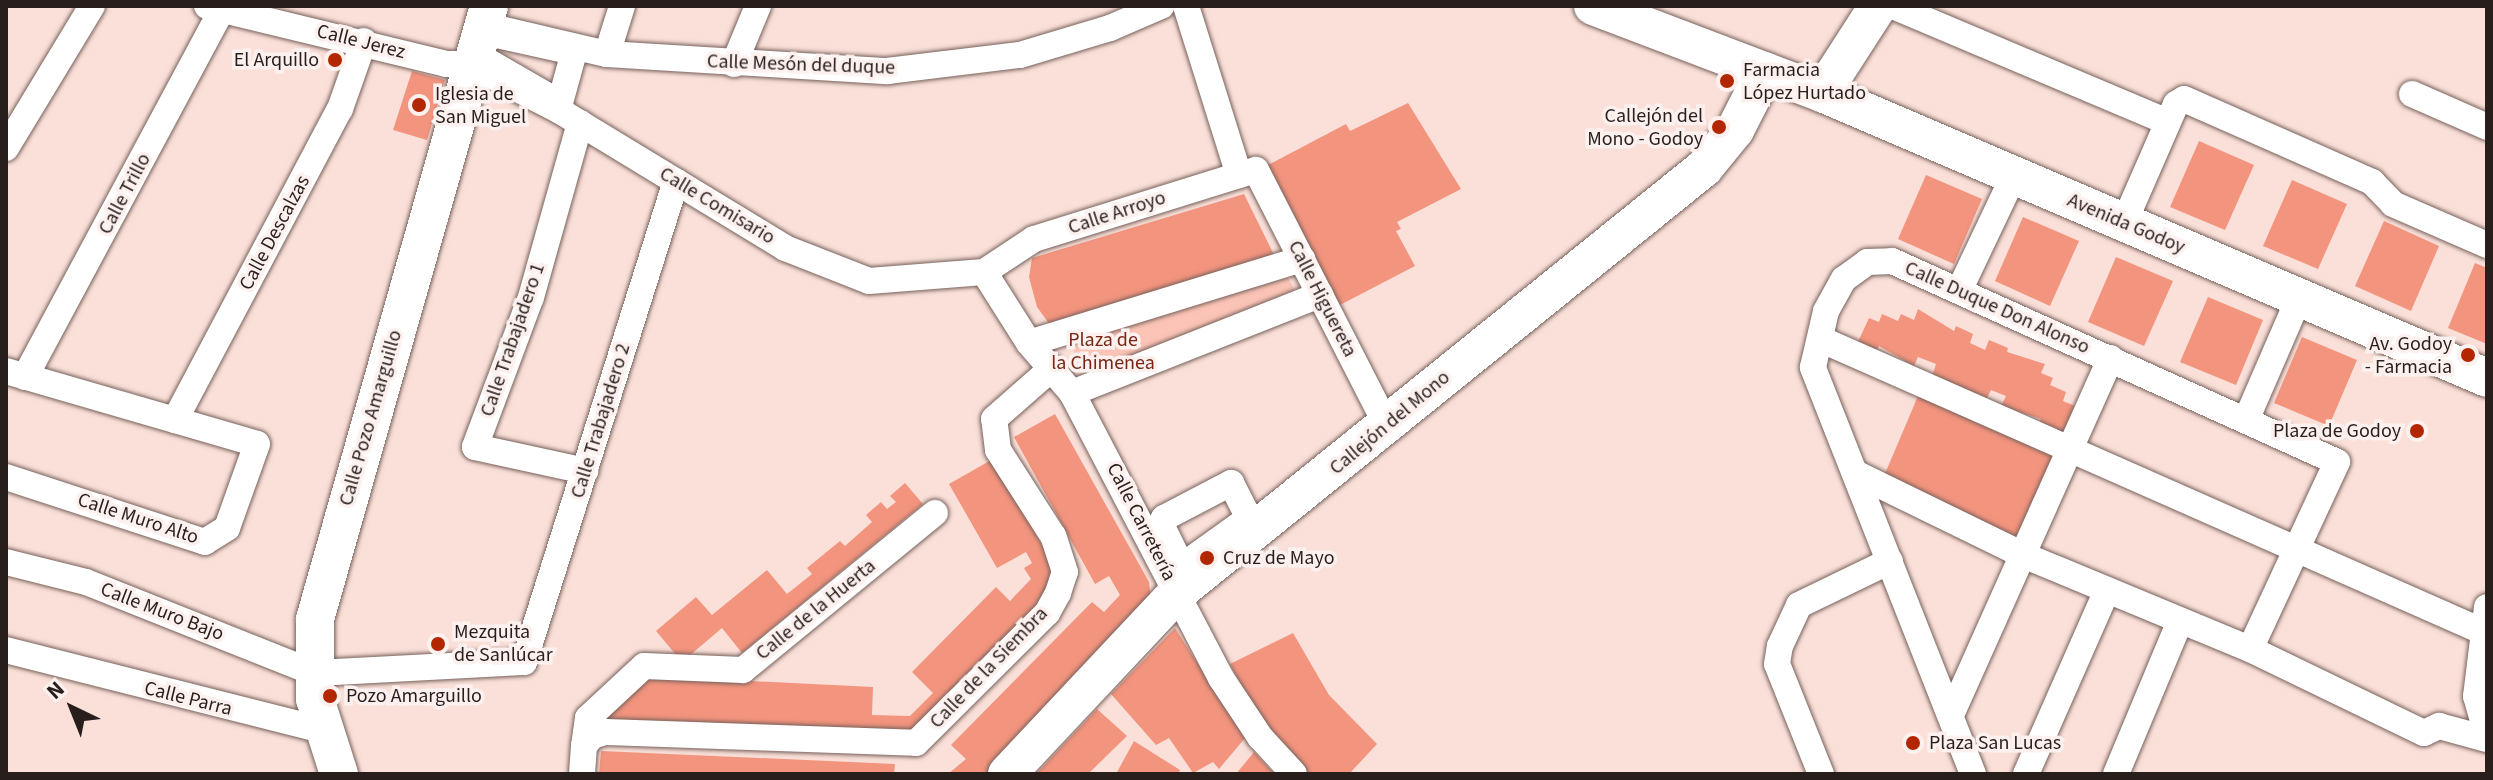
<!DOCTYPE html>
<html>
<head>
<meta charset="utf-8">
<style>
  body { margin:0 }
  #map { position:relative; width:2493px; height:780px; overflow:hidden; background:#fae0d9; font-family:"Source Sans 3",sans-serif }
  div>[style] { position:absolute }
  .green>* { inset:0; background:#fcc4b7 }
  .building>* { inset:0; background:#f3947e }
  .roads { filter:drop-shadow(0 0 2px #77615b) drop-shadow(0 0 2px #77615b) }
  .street>* { height:26px; margin:-13px; padding:0 13px; transform-origin:13px; border-radius:13px; background:#fff }
  .secondary>* { height:38px; margin:-19px; padding:0 19px; transform-origin:19px; border-radius:19px; background:#fff }
  .dots>* { width:22px; height:22px; translate:-50% -50%; box-sizing:border-box; border:4px solid #fcf1ee; border-radius:50% }
  span { translate:-50% -50%; white-space:nowrap; text-align:center; line-height:1.15; -webkit-text-stroke:7px #fcf1ee; paint-order:stroke }
  .street-label { font-size:20px; color:#281f1c }
  .poi-label { font-size:20px; color:#281f1c }
  .right { translate:-100% -50%; text-align:right }
  .left { translate:0 -50%; text-align:left }
  .park-label { font-size:20px; color:#792614 }
  .frame { position:absolute; inset:0; border:8px solid #281f1c; pointer-events:none }
  .north { position:absolute; left:32px; top:668px; width:80px; height:80px; -webkit-text-stroke:6px #fcf1ee; paint-order:stroke; rotate:317deg; font-size:22px; font-weight:700; line-height:32px; text-align:center; color:#281f1c }
  .north::after { content:''; display:block; margin:auto; width:28px; height:36px; background:#281f1c; clip-path:polygon(50% 0,100% 100%,50% 72%,0 100%) }
</style>
</head>
<body>
<div id="map">
  <div class="green">
    <i style="clip-path:polygon(1288px 278px,1296px 292px,1089px 384px,1067px 336px)"></i>
  </div>
  <div class="building">
    <i style="clip-path:polygon(412px 71px,445px 80px,427px 140px,393px 130px)"></i>
    <i style="clip-path:polygon(1408px 103px,1461px 189px,1397px 222px,1401px 229px,1396px 231px,1415px 266px,1338px 306px,1266px 166px,1346px 124px,1350px 131px)"></i>
    <i style="clip-path:polygon(2199px 141px,2254px 165px,2225px 230px,2170px 207px)"></i>
    <i style="clip-path:polygon(1926px 175px,1982px 199px,1954px 264px,1898px 239px)"></i>
    <i style="clip-path:polygon(2292px 180px,2347px 204px,2318px 269px,2263px 246px)"></i>
    <i style="clip-path:polygon(1244px 194px,1278px 263px,1053px 329px,1037px 307px,1029px 277px,1032px 258px)"></i>
    <i style="clip-path:polygon(2023px 217px,2079px 241px,2050px 306px,1995px 281px)"></i>
    <i style="clip-path:polygon(2384px 221px,2439px 246px,2411px 311px,2355px 286px)"></i>
    <i style="clip-path:polygon(2116px 257px,2173px 281px,2144px 346px,2088px 322px)"></i>
    <i style="clip-path:polygon(2475px 263px,2487px 268px,2487px 344px,2448px 328px)"></i>
    <i style="clip-path:polygon(2208px 297px,2263px 320px,2236px 385px,2180px 362px)"></i>
    <i style="clip-path:polygon(1918px 309px,1954px 331px,1956px 326px,1973px 334px,1970px 343px,1985px 350px,1989px 340px,2008px 348px,2007px 352px,2045px 364px,2041px 373px,2053px 378px,2050px 385px,2066px 392px,2063px 401px,2075px 406px,2062px 435px,2038px 425px,2041px 419px,2001px 406px,2006px 396px,1991px 390px,1986px 400px,1932px 376px,1936px 364px,1918px 357px,1914px 366px,1879px 346px,1876px 353px,1857px 344px,1869px 318px,1879px 322px,1882px 314px,1898px 321px,1901px 314px,1914px 320px)"></i>
    <i style="clip-path:polygon(2302px 337px,2357px 360px,2329px 426px,2274px 403px)"></i>
    <i style="clip-path:polygon(1921px 389px,2058px 450px,2017px 537px,1884px 476px)"></i>
    <i style="clip-path:polygon(1055px 414px,1149px 582px,1151px 601px,988px 774px,948px 774px,966px 759px,951px 745px,1092px 602px,1104px 612px,1120px 595px,1109px 576px,1095px 584px,1014px 437px)"></i>
    <i style="clip-path:polygon(993px 459px,1054px 566px,1044px 604px,917px 732px,600px 722px,649px 676px,873px 687px,872px 715px,910px 716px,933px 693px,912px 672px,996px 587px,1010px 601px,1031px 579px,1024px 568px,1032px 563px,1026px 552px,997px 568px,949px 484px)"></i>
    <i style="clip-path:polygon(905px 483px,923px 504px,742px 653px,722px 628px,682px 662px,656px 631px,696px 597px,712px 615px,767px 570px,787px 594px,812px 574px,807px 568px,840px 541px,845px 546px,872px 522px,866px 515px,881px 502px,887px 509px,896px 502px,890px 496px)"></i>
    <i style="clip-path:polygon(1175px 628px,1245px 738px,1219px 769px,1213px 762px,1193px 773px,1169px 738px,1156px 745px,1111px 694px)"></i>
    <i style="clip-path:polygon(1293px 633px,1329px 695px,1377px 744px,1349px 774px,1304px 774px,1264px 731px,1230px 664px)"></i>
    <i style="clip-path:polygon(1097px 709px,1127px 736px,1088px 774px,1036px 774px)"></i>
    <i style="clip-path:polygon(1134px 741px,1180px 770px,1178px 774px,1116px 774px)"></i>
    <i style="clip-path:polygon(601px 751px,895px 764px,894px 774px,599px 774px)"></i>
    <i style="clip-path:polygon(1254px 752px,1274px 774px,1236px 774px)"></i>
  </div>
  <div class="roads">
    <div class="street">
      <i style="left:207px;top:6px;width:246px;rotate:13.6deg"></i>
      <i style="left:446px;top:64px;width:23px"></i>
      <i style="left:469px;top:64px;width:102px;rotate:27.3deg"></i>
      <i style="left:560px;top:111px;width:263px;rotate:31.3deg"></i>
      <i style="left:785px;top:248px;width:90px;rotate:21.4deg"></i>
      <i style="left:869px;top:281px;width:115px;rotate:-4.5deg"></i>
      <i style="left:984px;top:272px;width:60px;rotate:-33.4deg"></i>
      <i style="left:1034px;top:239px;width:232px;rotate:-17.3deg"></i>
      <i style="left:1256px;top:170px;width:290px;rotate:62.9deg"></i>
      <i style="left:1186px;top:6px;width:177px;rotate:72.6deg"></i>
      <i style="left:1893px;top:6px;width:298px;rotate:22.9deg"></i>
      <i style="left:483px;top:25px;width:127px;rotate:13.2deg"></i>
      <i style="left:607px;top:54px;width:281px;rotate:3.5deg"></i>
      <i style="left:887px;top:71px;width:134px;rotate:-6.9deg"></i>
      <i style="left:1020px;top:55px;width:94px;rotate:-16.7deg"></i>
      <i style="left:1110px;top:28px;width:56px;rotate:-23.3deg"></i>
      <i style="left:488px;top:33px;width:88px;rotate:12.5deg"></i>
      <i style="left:574px;top:52px;width:53px;rotate:105.4deg"></i>
      <i style="left:560px;top:103px;width:92px;rotate:-150.1deg"></i>
      <i style="left:480px;top:57px;width:25px;rotate:-72deg"></i>
      <i style="left:607px;top:54px;width:50px;rotate:-72.6deg"></i>
      <i style="left:734px;top:64px;width:63px;rotate:-67.5deg"></i>
      <i style="left:2412px;top:94px;width:82px;rotate:23.7deg"></i>
      <i style="left:580px;top:123px;width:181px;rotate:105.7deg"></i>
      <i style="left:531px;top:297px;width:160px;rotate:110.5deg"></i>
      <i style="left:475px;top:447px;width:113px;rotate:12.3deg"></i>
      <i style="left:6px;top:148px;width:166px;rotate:-58.8deg"></i>
      <i style="left:2124px;top:223px;width:130px;rotate:-66.4deg"></i>
      <i style="left:2176px;top:104px;width:9px;rotate:-32deg"></i>
      <i style="left:2184px;top:99px;width:206px;rotate:23.8deg"></i>
      <i style="left:2372px;top:182px;width:30px;rotate:46deg"></i>
      <i style="left:2393px;top:204px;width:103px;rotate:23.6deg"></i>
      <i style="left:984px;top:272px;width:84px;rotate:57.6deg"></i>
      <i style="left:1029px;top:343px;width:66px;rotate:49.3deg"></i>
      <i style="left:1072px;top:393px;width:322px;rotate:62.4deg"></i>
      <i style="left:1221px;top:678px;width:71px;rotate:56.5deg"></i>
      <i style="left:1260px;top:737px;width:50px;rotate:47.4deg"></i>
      <i style="left:1959px;top:291px;width:128px;rotate:-64.6deg"></i>
      <i style="left:1820px;top:339px;width:726px;rotate:23.81deg"></i>
      <i style="left:1029px;top:343px;width:286px;rotate:-17.1deg"></i>
      <i style="left:6px;top:371px;width:261px;rotate:16.2deg"></i>
      <i style="left:257px;top:444px;width:89px;rotate:109.7deg"></i>
      <i style="left:227px;top:528px;width:26px;rotate:148deg"></i>
      <i style="left:205px;top:542px;width:209px;rotate:-161.9deg"></i>
      <i style="left:25px;top:377px;width:421px;rotate:-61.8deg"></i>
      <i style="left:1072px;top:393px;width:267px;rotate:-21.6deg"></i>
      <i style="left:2247px;top:418px;width:131px;rotate:-66.6deg"></i>
      <i style="left:175px;top:420px;width:352px;rotate:-62.1deg"></i>
      <i style="left:340px;top:109px;width:72px;rotate:-70.6deg"></i>
      <i style="left:1855px;top:473px;width:187px;rotate:26deg"></i>
      <i style="left:2023px;top:555px;width:246px;rotate:22.5deg"></i>
      <i style="left:2250px;top:649px;width:193px;rotate:25.8deg"></i>
      <i style="left:2424px;top:733px;width:17px;rotate:-25deg"></i>
      <i style="left:2439px;top:726px;width:50px;rotate:15.2deg"></i>
      <i style="left:1231px;top:483px;width:39px;rotate:63deg"></i>
      <i style="left:1249px;top:518px;width:79px;rotate:144.3deg"></i>
      <i style="left:1185px;top:564px;width:9px;rotate:-144deg"></i>
      <i style="left:1178px;top:559px;width:39px;rotate:-116deg"></i>
      <i style="left:1161px;top:524px;width:7px;rotate:-63deg"></i>
      <i style="left:1164px;top:518px;width:76px;rotate:-27.6deg"></i>
      <i style="left:6px;top:562px;width:82px;rotate:14deg"></i>
      <i style="left:86px;top:582px;width:246px;rotate:21.7deg"></i>
      <i style="left:315px;top:673px;width:209px;rotate:-3deg"></i>
      <i style="left:524px;top:662px;width:504px;rotate:-72.46deg"></i>
      <i style="left:2487px;top:607px;width:90px;rotate:97deg"></i>
      <i style="left:2476px;top:696px;width:41px;rotate:74.2deg"></i>
      <i style="left:6px;top:650px;width:329px;rotate:14.2deg"></i>
      <i style="left:1951px;top:715px;width:391px;rotate:-65.9deg"></i>
      <i style="left:584px;top:746px;width:28px;rotate:-82deg"></i>
      <i style="left:588px;top:718px;width:76px;rotate:-42.9deg"></i>
      <i style="left:644px;top:666px;width:99px;rotate:2.3deg"></i>
      <i style="left:743px;top:670px;width:248px;rotate:-39.3deg"></i>
      <i style="left:582px;top:774px;width:28px;rotate:-86deg"></i>
      <i style="left:584px;top:746px;width:13px;rotate:-51deg"></i>
      <i style="left:592px;top:736px;width:14px;rotate:-17deg"></i>
      <i style="left:605px;top:732px;width:311px;rotate:2deg"></i>
      <i style="left:916px;top:743px;width:185px;rotate:-44.8deg"></i>
      <i style="left:1047px;top:613px;width:23px;rotate:-61deg"></i>
      <i style="left:1058px;top:593px;width:22px;rotate:-72deg"></i>
      <i style="left:1065px;top:572px;width:38px;rotate:-108deg"></i>
      <i style="left:1053px;top:536px;width:102px;rotate:-122.6deg"></i>
      <i style="left:998px;top:450px;width:31px;rotate:-97deg"></i>
      <i style="left:994px;top:419px;width:77px;rotate:-41.3deg"></i>
      <i style="left:1821px;top:774px;width:118px;rotate:-111.8deg"></i>
      <i style="left:1777px;top:664px;width:18px;rotate:-81deg"></i>
      <i style="left:1780px;top:646px;width:45px;rotate:-65.1deg"></i>
      <i style="left:1799px;top:605px;width:101px;rotate:-25.8deg"></i>
      <i style="left:1973px;top:774px;width:437px;rotate:-111.5deg"></i>
      <i style="left:1813px;top:367px;width:57px;rotate:-76.9deg"></i>
      <i style="left:1826px;top:311px;width:37px;rotate:-61deg"></i>
      <i style="left:1844px;top:279px;width:29px;rotate:-36deg"></i>
      <i style="left:1867px;top:262px;width:25px;rotate:-2deg"></i>
      <i style="left:1892px;top:261px;width:488px;rotate:24.3deg"></i>
      <i style="left:2337px;top:462px;width:206px;rotate:114.9deg"></i>
      <i style="left:2026px;top:774px;width:201px;rotate:-66.2deg"></i>
      <i style="left:2116px;top:774px;width:166px;rotate:-67.3deg"></i>
    </div>
    <div class="secondary">
      <i style="left:1593px;top:6px;width:245px;rotate:20.8deg"></i>
      <i style="left:1822px;top:93px;width:723px;rotate:23.2deg"></i>
      <i style="left:1822px;top:93px;width:103px;rotate:-57.2deg"></i>
      <i style="left:339px;top:774px;width:79px;rotate:-107.7deg"></i>
      <i style="left:315px;top:699px;width:80px;rotate:-90deg"></i>
      <i style="left:315px;top:619px;width:637px;rotate:-74.15deg"></i>
      <i style="left:1007px;top:774px;width:248px;rotate:-46.8deg"></i>
      <i style="left:1177px;top:593px;width:677px;rotate:-38.88deg"></i>
      <i style="left:1704px;top:168px;width:49px;rotate:-50.8deg"></i>
      <i style="left:1735px;top:130px;width:66px;rotate:-63deg"></i>
    </div>
  </div>
  <div class="dots">
    <i style="left:335px;top:60px;background:#b22600"></i>
    <i style="left:1727px;top:81px;background:#b22600"></i>
    <i style="left:419px;top:105px;background:#b22600"></i>
    <i style="left:1719px;top:127px;background:#b22600"></i>
    <i style="left:2468px;top:355px;background:#b22600"></i>
    <i style="left:2417px;top:431px;background:#b22600"></i>
    <i style="left:1207px;top:558px;background:#b22600"></i>
    <i style="left:438px;top:644px;background:#b22600"></i>
    <i style="left:330px;top:696px;background:#b22600"></i>
    <i style="left:1913px;top:743px;background:#b22600"></i>
  </div>
  <div class="street-label">
    <span style="left:361px;top:42px;rotate:14deg">Calle Jerez</span>
    <span style="left:801px;top:65px;rotate:2deg">Calle Mesón del duque</span>
    <span style="left:125px;top:194px;rotate:-62deg">Calle Trillo</span>
    <span style="left:717px;top:206px;rotate:31deg">Calle Comisario</span>
    <span style="left:1117px;top:213px;rotate:-18deg">Calle Arroyo</span>
    <span style="left:2126px;top:224px;rotate:23deg">Avenida Godoy</span>
    <span style="left:275px;top:233px;rotate:-62deg">Calle Descalzas</span>
    <span style="left:1322px;top:299px;rotate:63deg">Calle Higuereta</span>
    <span style="left:1997px;top:308px;rotate:24deg">Calle Duque Don Alonso</span>
    <span style="left:513px;top:340px;rotate:-71deg">Calle Trabajadero 1</span>
    <span style="left:371px;top:418px;rotate:-74deg">Calle Pozo Amarguillo</span>
    <span style="left:601px;top:421px;rotate:-73deg">Calle Trabajadero 2</span>
    <span style="left:1390px;top:423px;rotate:-40deg">Callejón del Mono</span>
    <span style="left:138px;top:519px;rotate:18deg">Calle Muro Alto</span>
    <span style="left:1141px;top:522px;rotate:63deg">Calle Carretería</span>
    <span style="left:816px;top:610px;rotate:-39deg">Calle de la Huerta</span>
    <span style="left:162px;top:612px;rotate:21deg">Calle Muro Bajo</span>
    <span style="left:989px;top:668px;rotate:-46deg">Calle de la Siembra</span>
    <span style="left:188px;top:699px;rotate:14deg">Calle Parra</span>
  </div>
  <div class="poi-label">
    <span class="right" style="left:319px;top:60px">El Arquillo</span>
    <span class="left" style="left:1743px;top:82px">Farmacia<br>López Hurtado</span>
    <span class="left" style="left:435px;top:106px">Iglesia de<br>San Miguel</span>
    <span class="right" style="left:1703px;top:128px">Callejón del<br>Mono - Godoy</span>
    <span class="right" style="left:2452px;top:356px">Av. Godoy<br>- Farmacia</span>
    <span class="right" style="left:2401px;top:431px">Plaza de Godoy</span>
    <span class="left" style="left:1223px;top:558px">Cruz de Mayo</span>
    <span class="left" style="left:454px;top:644px">Mezquita<br>de Sanlúcar</span>
    <span class="left" style="left:346px;top:696px">Pozo Amarguillo</span>
    <span class="left" style="left:1929px;top:743px">Plaza San Lucas</span>
  </div>
  <div class="park-label">
    <span style="left:1103px;top:352px">Plaza de<br>la Chimenea</span>
  </div>
  <div class="frame"></div>
  <div class="north">N</div>
</div>
</body>
</html>
